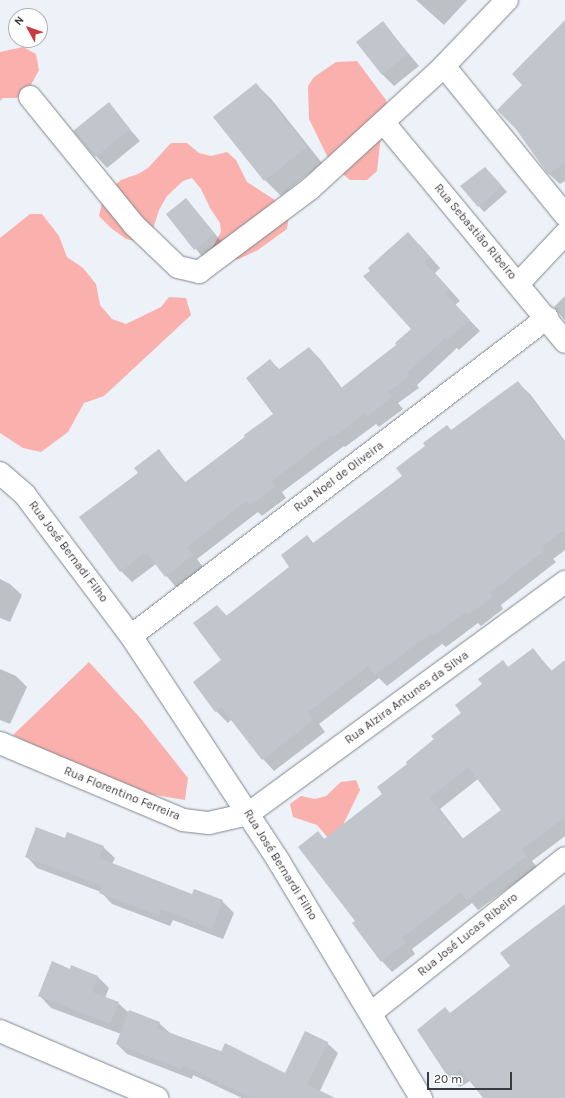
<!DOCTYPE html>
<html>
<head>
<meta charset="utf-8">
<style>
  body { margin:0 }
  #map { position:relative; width:565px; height:1098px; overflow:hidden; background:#ecf2f8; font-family:Karla,sans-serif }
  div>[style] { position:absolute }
  .green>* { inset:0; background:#fab0ac }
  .shadow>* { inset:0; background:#0003 }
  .building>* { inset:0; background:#c0c6cc }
  .roads { filter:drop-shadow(0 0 1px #81878d) drop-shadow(0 0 1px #81878d) }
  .minor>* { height:22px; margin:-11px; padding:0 11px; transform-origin:11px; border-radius:11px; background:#fff }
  span { translate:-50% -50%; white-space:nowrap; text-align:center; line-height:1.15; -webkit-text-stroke:3px #fefefe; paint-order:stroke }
  .street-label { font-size:12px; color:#393b3d }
  .north { position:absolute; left:8px; top:8px; width:40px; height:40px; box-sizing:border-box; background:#fefefe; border:1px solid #afb0b1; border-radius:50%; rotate:310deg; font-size:11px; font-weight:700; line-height:16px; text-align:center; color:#393b3d }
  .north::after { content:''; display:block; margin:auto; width:14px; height:18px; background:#c93a40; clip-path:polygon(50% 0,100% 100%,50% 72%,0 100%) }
  .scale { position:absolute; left:427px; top:1072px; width:85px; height:18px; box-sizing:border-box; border:2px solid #393b3d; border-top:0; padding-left:5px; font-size:12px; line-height:14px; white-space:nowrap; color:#393b3d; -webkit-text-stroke:3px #fefefe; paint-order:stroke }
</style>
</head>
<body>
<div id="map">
  <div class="green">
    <i style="clip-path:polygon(23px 47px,36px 54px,39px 70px,31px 85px,17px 98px,3px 98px,0 101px,0 52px)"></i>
    <i style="clip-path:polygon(357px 61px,386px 100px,389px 114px,380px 144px,377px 171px,367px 180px,350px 180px,331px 164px,309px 119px,308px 86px,314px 77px,336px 62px)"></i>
    <i style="clip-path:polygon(171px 143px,187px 143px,199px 153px,211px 156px,227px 152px,236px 160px,247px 182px,278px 202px,289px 215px,287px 229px,258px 250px,239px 259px,220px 263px,209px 262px,212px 248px,221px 232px,220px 223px,210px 208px,201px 189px,192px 178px,183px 181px,167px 196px,159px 210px,150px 238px,135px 241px,126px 239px,111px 228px,99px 216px,104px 194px,121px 180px,138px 174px,148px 168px)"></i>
    <i style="clip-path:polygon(30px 214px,42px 214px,59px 236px,67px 257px,83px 268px,96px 284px,100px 305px,112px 319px,126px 324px,161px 307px,169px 297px,186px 298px,191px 315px,104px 396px,84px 403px,68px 432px,41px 452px,23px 448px,0 433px,0 238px)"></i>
    <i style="clip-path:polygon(89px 662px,142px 720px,188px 778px,185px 800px,138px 792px,59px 760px,13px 735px)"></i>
    <i style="clip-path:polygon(356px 780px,360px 790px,340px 831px,329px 839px,317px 825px,293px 817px,290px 804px,301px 796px,315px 799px,326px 796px,341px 782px)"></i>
  </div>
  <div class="shadow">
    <i style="clip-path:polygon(416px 0,467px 0,444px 25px)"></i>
    <i style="clip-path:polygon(565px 22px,565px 181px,560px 184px,549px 174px,524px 85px)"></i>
    <i style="clip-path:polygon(383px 23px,419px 66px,394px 86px,382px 74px)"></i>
    <i style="clip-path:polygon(256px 84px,272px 100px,322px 163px,281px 196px,265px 180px,215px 117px)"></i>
    <i style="clip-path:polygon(108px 104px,140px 141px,107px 168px,96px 156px)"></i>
    <i style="clip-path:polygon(491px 174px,507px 192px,484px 212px,461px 186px)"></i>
    <i style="clip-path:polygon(186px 199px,225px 246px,206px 261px,167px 215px)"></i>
    <i style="clip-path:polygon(419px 244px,440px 268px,435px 273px,460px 301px,455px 305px,480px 331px,459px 350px,457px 348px,417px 385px,419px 388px,398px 403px,403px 409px,379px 427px,376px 424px,345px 447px,344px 446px,282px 492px,286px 498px,262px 516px,258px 512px,197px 559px,203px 567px,176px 587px,156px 564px,132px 582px,121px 571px,139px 473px,159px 451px,186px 483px,274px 414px,270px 360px,280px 370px,309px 348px,320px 359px,342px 388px,398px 345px,412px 329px)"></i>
    <i style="clip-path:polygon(565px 296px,565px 321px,554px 307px)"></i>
    <i style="clip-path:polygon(518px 383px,530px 394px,565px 441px,565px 550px,553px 559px,556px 562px,501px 605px,503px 609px,481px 626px,478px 623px,446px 647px,442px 644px,387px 686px,379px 678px,319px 724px,325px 732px,274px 771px,263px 759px,232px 719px,228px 723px,216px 711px,223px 660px,217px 606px,227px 616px,291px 567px,307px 536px,314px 544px,404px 476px,452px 431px)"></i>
    <i style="clip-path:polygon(0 579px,10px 584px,22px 595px,10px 622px,0 618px)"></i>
    <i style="clip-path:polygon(evenodd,533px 650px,552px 671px,565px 661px,565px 836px,532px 861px,537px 867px,478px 910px,472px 903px,412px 949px,415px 954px,392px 972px,382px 961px,356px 922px,318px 833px,325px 840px,384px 794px,409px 764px,463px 713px,502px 661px,509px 668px,533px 650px,478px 779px,503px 810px,464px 840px,440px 809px,478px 779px)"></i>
    <i style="clip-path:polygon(0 669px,16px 676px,27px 687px,10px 724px,0 720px)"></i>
    <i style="clip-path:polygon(66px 839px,103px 847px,115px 858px,112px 864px,192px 895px,222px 901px,234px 913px,223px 939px,173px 920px,170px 926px,112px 904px,101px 892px,37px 868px,26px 856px)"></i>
    <i style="clip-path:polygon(565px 904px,565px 1098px,484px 1098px,470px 1081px,460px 1087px,449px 1076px,450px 1014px,511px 966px)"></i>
    <i style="clip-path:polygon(71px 970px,98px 977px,109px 988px,105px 998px,118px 1003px,129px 1013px,159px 1023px,170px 1033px,285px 1074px,327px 1043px,338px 1053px,317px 1097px,320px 1098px,242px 1098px,193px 1075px,192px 1079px,127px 1054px,117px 1044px,121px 1034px,51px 1008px,40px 996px)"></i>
  </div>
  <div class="building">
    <i style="clip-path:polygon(565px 20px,565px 163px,548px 174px,515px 128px,497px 110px,522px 85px,512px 74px)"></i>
    <i style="clip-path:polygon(383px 21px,408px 54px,382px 75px,356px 42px)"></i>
    <i style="clip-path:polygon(256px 83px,307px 147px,264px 181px,213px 117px)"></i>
    <i style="clip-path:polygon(109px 102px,130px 129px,95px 157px,73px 131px)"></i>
    <i style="clip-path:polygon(485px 167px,502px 186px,478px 207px,460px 186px)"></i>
    <i style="clip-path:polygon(186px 198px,215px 234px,194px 250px,166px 214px)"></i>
    <i style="clip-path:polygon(408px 232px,430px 257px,424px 262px,449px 289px,445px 293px,470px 320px,447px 340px,445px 338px,407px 373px,409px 376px,388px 392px,392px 397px,367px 417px,365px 414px,334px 437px,332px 435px,272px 481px,275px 486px,250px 506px,246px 501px,187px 547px,193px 555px,165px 577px,146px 552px,120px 572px,79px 517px,138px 473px,134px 468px,159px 449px,184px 483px,245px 437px,244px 435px,273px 414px,246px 378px,270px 359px,278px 370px,309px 347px,341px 388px,396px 345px,395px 343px,411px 329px,363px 276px,370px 271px,368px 268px)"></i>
    <i style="clip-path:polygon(518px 381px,565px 443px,565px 529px,542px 547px,545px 550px,490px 593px,492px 597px,468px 615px,466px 612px,433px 636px,431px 633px,375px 675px,368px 666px,308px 712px,314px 720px,262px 760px,221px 707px,215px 712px,193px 682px,221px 660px,193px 623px,217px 605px,226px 616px,289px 567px,281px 555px,307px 535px,313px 543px,402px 476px,396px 468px,425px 446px,423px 443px,447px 425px,451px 430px)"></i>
    <i style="clip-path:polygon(evenodd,533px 648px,551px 671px,565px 660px,565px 817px,522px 849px,527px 856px,467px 900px,461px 892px,402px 938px,405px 943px,381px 962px,352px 923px,355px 921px,298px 847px,318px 831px,324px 839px,382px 794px,377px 787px,407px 764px,406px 762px,434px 739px,431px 736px,461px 713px,455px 705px,482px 684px,478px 679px,503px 660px,508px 667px,533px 648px,468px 767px,501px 810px,462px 839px,430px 798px,468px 767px)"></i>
    <i style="clip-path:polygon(36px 827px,65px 838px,67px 832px,104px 846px,99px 858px,192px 894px,194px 889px,223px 900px,212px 929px,161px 909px,159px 916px,99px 893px,102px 886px,25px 857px)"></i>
    <i style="clip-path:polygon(565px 904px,565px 1098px,483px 1098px,461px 1070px,448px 1077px,417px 1030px,445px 1007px,450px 1013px,510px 966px,500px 953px)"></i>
    <i style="clip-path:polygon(52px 961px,70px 969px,71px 965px,98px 976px,92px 992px,119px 1002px,110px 1024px,38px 996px)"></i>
    <i style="clip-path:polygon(129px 1010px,160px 1022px,157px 1028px,221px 1052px,225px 1043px,285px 1073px,305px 1031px,328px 1042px,307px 1084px,335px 1098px,251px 1098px,183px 1065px,181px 1069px,116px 1044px)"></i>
  </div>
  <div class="roads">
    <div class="minor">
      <i style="left:444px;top:66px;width:192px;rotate:50.9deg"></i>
      <i style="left:30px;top:97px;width:165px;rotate:50.9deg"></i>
      <i style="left:134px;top:225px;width:61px;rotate:43.7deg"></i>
      <i style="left:178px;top:267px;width:22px;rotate:13deg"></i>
      <i style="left:199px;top:272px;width:139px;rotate:-36.8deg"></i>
      <i style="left:310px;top:189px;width:182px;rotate:-42.5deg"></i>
      <i style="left:444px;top:66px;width:91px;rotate:-46.3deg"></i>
      <i style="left:384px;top:123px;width:284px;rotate:50.4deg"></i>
      <i style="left:518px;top:284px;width:69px;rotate:-46.8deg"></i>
      <i style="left:0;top:473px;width:33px;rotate:41deg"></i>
      <i style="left:25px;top:495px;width:176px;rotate:53.1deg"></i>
      <i style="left:131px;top:636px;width:268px;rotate:56.7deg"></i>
      <i style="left:278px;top:860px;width:278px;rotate:59deg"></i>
      <i style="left:131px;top:636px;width:524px;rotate:-37.4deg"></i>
      <i style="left:0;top:743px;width:199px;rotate:22.8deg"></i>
      <i style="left:183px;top:820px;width:26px;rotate:7deg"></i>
      <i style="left:209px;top:823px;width:40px;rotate:-13deg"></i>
      <i style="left:248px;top:814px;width:393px;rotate:-36.2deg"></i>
      <i style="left:371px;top:1013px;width:248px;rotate:-38.6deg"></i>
      <i style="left:0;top:1031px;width:171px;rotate:23.1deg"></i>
    </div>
  </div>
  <div class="street-label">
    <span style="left:475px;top:232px;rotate:50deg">Rua Sebastião Ribeiro</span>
    <span style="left:339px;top:477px;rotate:-37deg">Rua Noel de Oliveira</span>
    <span style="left:68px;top:552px;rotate:53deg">Rua José Bernadi Filho</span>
    <span style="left:407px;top:698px;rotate:-36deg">Rua Alzira Antunes da Silva</span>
    <span style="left:122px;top:794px;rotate:22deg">Rua Florentino Ferreira</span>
    <span style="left:280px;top:865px;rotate:58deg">Rua José Bernardi Filho</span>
    <span style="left:468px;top:935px;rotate:-39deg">Rua José Lucas Ribeiro</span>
  </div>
  <div class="north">N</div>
  <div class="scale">20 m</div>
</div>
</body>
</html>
